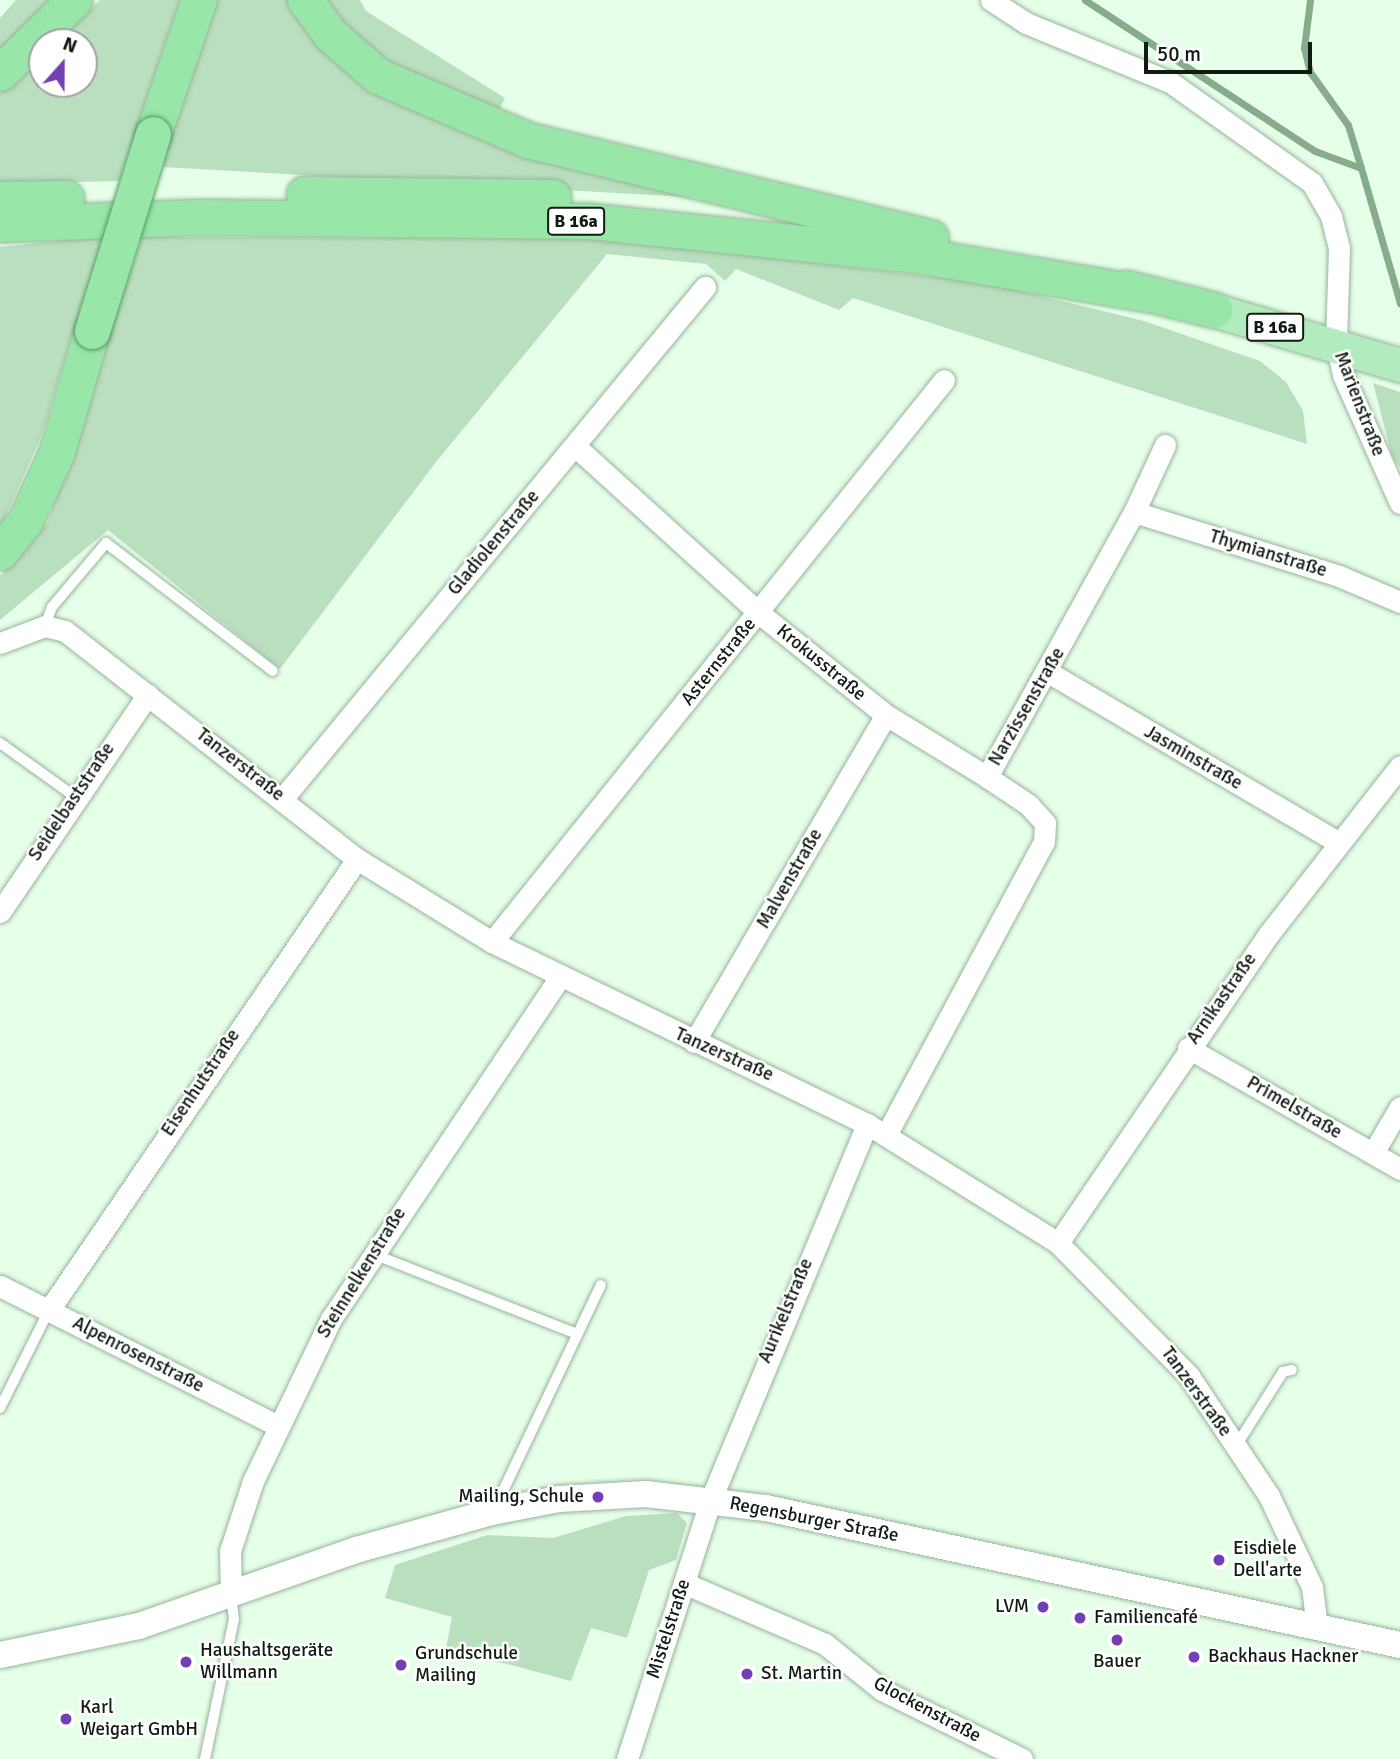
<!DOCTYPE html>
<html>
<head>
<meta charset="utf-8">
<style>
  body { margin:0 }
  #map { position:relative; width:1400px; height:1759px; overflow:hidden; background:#e6ffe9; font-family:Signika,sans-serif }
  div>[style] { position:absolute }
  .green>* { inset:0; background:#badfbf }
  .stream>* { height:7px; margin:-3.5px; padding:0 3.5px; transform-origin:3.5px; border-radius:3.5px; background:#86ac8c }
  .roads { filter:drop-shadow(0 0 2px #97b49b) drop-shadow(0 0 2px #97b49b) }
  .service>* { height:10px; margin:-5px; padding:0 5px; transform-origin:5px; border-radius:5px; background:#fff }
  .minor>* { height:21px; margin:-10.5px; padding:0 10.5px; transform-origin:10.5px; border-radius:10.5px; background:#fff }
  .tertiary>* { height:26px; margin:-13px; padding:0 13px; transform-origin:13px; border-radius:13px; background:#fff }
  .primary>* { height:33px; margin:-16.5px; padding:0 16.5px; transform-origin:16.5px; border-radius:16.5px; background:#b2ecbe }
  .trunk>* { height:35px; margin:-17.5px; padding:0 17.5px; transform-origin:17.5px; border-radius:17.5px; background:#98e6a8 }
  .bridges { filter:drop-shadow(0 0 2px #589b66) drop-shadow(0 0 2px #589b66) }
  .trunk-bridge>* { height:35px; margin:-17.5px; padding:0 17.5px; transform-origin:17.5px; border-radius:17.5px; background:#98e6a8 }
  .dots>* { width:19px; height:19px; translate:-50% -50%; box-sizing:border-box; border:4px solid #fff; border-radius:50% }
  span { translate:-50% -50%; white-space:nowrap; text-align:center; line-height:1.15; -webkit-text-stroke:5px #fff; paint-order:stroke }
  .shield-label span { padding:2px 5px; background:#fff; border:2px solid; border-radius:5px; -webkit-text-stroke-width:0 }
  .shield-label { font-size:18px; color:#101b12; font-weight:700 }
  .street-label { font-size:19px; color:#101b12 }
  .poi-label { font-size:19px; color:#101b12 }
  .right { translate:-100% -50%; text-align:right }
  .left { translate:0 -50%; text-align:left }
  .north { position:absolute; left:28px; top:28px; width:70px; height:70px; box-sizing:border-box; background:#fff; border:2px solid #9fa4a0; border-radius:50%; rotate:21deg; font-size:19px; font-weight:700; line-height:28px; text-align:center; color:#101b12 }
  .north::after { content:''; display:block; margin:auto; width:24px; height:32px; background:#723fb7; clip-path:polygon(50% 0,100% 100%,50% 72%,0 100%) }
  .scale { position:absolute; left:1144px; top:42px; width:168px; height:32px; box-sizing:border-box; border:4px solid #101b12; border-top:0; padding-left:9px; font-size:21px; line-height:24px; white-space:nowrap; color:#101b12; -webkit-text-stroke:5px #fff; paint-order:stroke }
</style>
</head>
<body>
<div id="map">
  <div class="green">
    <i style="clip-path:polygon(16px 0,57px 0,0 53px,0 18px)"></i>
    <i style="clip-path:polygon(100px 0,180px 0,119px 181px,0 184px,0 91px,42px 54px,42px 84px,84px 84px,84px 42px,55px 42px)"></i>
    <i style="clip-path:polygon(218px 0,290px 0,345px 62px,721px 199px,163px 167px,177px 108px)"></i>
    <i style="clip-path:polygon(322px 0,360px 0,366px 11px,505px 98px,496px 116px,375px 54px)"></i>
    <i style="clip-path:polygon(103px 236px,40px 439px,0 529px,0 247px)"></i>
    <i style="clip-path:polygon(142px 237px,602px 238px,987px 283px,1144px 321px,1260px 361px,1286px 382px,1303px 411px,1307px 444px,853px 298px,839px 310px,736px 269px,725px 281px,706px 264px,607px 254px,436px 462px,280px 669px,108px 530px,0 620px,0 576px,48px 522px)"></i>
    <i style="clip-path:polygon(1373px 383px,1400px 392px,1400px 468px,1392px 456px)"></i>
    <i style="clip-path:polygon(677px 1513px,687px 1523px,676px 1560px,649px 1570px,627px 1638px,591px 1628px,571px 1681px,446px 1648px,452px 1617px,385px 1598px,395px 1565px,487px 1535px,553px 1538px,626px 1516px)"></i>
  </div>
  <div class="stream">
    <i style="left:1085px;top:0;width:275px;rotate:33.3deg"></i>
    <i style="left:1315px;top:151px;width:49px;rotate:20.3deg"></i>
    <i style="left:1361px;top:168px;width:141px;rotate:73.9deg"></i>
    <i style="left:1310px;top:0;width:48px;rotate:97.1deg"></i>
    <i style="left:1304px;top:48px;width:25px;rotate:76deg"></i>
    <i style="left:1310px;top:72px;width:65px;rotate:54.4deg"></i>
    <i style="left:1348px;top:125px;width:45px;rotate:73.2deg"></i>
  </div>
  <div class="roads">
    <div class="service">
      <i style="left:45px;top:626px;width:20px;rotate:-70deg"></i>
      <i style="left:52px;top:607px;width:84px;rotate:-49.8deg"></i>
      <i style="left:106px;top:543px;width:210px;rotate:37.5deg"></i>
      <i style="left:0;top:743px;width:91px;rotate:35.6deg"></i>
      <i style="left:373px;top:1254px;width:219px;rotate:21.4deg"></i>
      <i style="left:0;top:1408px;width:110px;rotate:-63.4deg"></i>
      <i style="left:1236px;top:1446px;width:88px;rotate:-57.6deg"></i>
      <i style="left:1283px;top:1372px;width:9px;rotate:-13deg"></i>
      <i style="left:494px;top:1510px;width:249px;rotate:-64.6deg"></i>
      <i style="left:205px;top:1759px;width:143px;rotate:-78.3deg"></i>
      <i style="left:234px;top:1619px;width:25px;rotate:-97deg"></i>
    </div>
    <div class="minor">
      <i style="left:991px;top:0;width:42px;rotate:33.3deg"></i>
      <i style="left:1026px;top:23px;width:156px;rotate:22.3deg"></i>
      <i style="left:1170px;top:82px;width:174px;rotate:35.4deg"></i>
      <i style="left:1312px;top:183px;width:38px;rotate:60deg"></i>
      <i style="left:1331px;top:216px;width:33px;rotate:76deg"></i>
      <i style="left:1339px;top:248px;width:96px;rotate:91.8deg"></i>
      <i style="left:1336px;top:344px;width:32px;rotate:77deg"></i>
      <i style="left:1343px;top:375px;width:140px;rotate:66deg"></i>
      <i style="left:575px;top:446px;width:248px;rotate:42.2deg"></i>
      <i style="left:759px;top:613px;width:163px;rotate:38.8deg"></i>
      <i style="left:886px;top:715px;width:119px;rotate:31.5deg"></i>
      <i style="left:1134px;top:512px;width:215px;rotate:17.3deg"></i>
      <i style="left:1339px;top:576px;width:66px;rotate:23.1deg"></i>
      <i style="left:0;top:643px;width:48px;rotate:-20.7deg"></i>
      <i style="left:45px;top:626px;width:21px;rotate:14deg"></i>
      <i style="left:65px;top:631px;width:370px;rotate:38deg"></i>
      <i style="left:357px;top:859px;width:158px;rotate:31.6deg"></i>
      <i style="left:492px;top:942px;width:417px;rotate:25.9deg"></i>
      <i style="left:867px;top:1124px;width:225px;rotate:31.9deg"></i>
      <i style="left:1058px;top:1243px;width:187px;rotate:45.4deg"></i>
      <i style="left:1189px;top:1376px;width:144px;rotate:56.3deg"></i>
      <i style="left:1269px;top:1496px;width:101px;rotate:64.7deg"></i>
      <i style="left:1312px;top:1587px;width:40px;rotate:82.9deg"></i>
      <i style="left:1048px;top:672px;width:336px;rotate:30.4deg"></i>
      <i style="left:283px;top:798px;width:663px;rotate:-50.45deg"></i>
      <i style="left:0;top:912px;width:263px;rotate:-55.8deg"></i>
      <i style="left:492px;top:942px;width:721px;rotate:-51.19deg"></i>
      <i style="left:694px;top:1042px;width:379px;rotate:-59.6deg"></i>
      <i style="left:1188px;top:1048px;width:244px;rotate:29.7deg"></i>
      <i style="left:886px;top:1135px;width:333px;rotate:-61.7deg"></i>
      <i style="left:1044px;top:842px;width:19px;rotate:-87deg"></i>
      <i style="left:1045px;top:823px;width:24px;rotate:-132deg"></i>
      <i style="left:1029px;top:805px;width:50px;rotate:-146.3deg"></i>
      <i style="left:987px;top:777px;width:303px;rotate:-61deg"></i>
      <i style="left:1134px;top:512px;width:74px;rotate:-65.2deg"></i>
      <i style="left:1373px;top:1153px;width:53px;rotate:-59.6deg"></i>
      <i style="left:1058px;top:1243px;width:373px;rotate:-55.7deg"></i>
      <i style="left:1268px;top:935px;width:214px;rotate:-52deg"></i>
      <i style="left:0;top:1286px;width:309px;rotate:26.7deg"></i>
      <i style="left:49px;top:1310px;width:546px;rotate:-55.67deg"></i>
      <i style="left:684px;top:1583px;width:154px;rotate:23.4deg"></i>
      <i style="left:825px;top:1644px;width:73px;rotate:38.9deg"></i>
      <i style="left:882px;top:1690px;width:156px;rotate:26.2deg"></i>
      <i style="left:231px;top:1594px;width:43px;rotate:-91.3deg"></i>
      <i style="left:230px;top:1551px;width:74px;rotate:-71.8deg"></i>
      <i style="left:253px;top:1481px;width:180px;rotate:-64.3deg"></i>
      <i style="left:331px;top:1319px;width:409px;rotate:-56.2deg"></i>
      <i style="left:627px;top:1759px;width:273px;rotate:-72.1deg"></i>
      <i style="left:711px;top:1499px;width:406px;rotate:-67.4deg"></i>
    </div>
    <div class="tertiary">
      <i style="left:0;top:1655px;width:142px;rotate:-11.8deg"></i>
      <i style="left:139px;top:1626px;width:230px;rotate:-19.3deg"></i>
      <i style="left:356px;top:1550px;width:141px;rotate:-15.6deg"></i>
      <i style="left:492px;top:1512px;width:68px;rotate:-11deg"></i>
      <i style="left:559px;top:1499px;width:87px;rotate:-3.3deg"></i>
      <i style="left:646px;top:1494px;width:121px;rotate:6.7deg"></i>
      <i style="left:766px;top:1508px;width:649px;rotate:12.19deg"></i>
    </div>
    <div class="primary">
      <i style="left:1214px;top:310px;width:194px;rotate:16.5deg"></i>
    </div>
    <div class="trunk">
      <i style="left:305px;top:0;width:44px;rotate:53.4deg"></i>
      <i style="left:331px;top:35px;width:62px;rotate:41.1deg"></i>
      <i style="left:378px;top:76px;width:163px;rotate:23.1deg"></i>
      <i style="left:528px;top:140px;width:414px;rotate:13.6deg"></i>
      <i style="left:0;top:73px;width:104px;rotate:-44.6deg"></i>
      <i style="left:153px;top:134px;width:142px;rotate:-71.1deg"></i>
      <i style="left:304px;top:194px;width:249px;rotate:0.7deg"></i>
      <i style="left:0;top:199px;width:66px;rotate:-0.9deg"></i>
      <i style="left:0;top:224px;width:199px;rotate:-2deg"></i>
      <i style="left:199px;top:217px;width:390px;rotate:0.6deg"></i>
      <i style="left:589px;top:221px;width:330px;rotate:5.9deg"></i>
      <i style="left:917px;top:255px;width:234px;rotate:9.6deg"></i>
      <i style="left:1126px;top:288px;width:91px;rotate:14deg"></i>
      <i style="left:0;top:552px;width:40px;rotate:-51deg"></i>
      <i style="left:25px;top:521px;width:74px;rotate:-65.2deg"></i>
      <i style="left:56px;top:454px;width:128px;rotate:-73.7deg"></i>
    </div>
  </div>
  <div class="bridges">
    <div class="trunk-bridge">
      <i style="left:92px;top:331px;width:206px;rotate:-72.8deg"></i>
    </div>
  </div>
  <div class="dots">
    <i style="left:598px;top:1497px;background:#723fb7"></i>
    <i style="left:1219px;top:1560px;background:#723fb7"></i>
    <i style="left:1043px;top:1607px;background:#723fb7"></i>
    <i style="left:1080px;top:1618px;background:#723fb7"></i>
    <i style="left:1117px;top:1640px;background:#723fb7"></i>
    <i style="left:1194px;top:1657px;background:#723fb7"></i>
    <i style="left:186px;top:1662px;background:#723fb7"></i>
    <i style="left:401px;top:1665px;background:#723fb7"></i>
    <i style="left:747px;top:1674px;background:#723fb7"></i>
    <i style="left:66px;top:1719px;background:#723fb7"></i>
  </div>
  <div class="shield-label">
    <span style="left:576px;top:221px">B 16a</span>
    <span style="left:1275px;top:327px">B 16a</span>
  </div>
  <div class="street-label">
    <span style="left:1359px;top:404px;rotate:69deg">Marienstraße</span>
    <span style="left:494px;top:543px;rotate:-50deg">Gladiolenstraße</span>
    <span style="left:1268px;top:554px;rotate:17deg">Thymianstraße</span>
    <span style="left:719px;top:662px;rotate:-51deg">Asternstraße</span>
    <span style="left:821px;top:663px;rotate:39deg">Krokusstraße</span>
    <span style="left:1027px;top:707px;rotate:-60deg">Narzissenstraße</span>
    <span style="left:1193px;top:758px;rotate:30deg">Jasminstraße</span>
    <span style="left:240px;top:765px;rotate:38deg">Tanzerstraße</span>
    <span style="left:72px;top:802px;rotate:-56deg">Seidelbaststraße</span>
    <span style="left:790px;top:879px;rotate:-60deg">Malvenstraße</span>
    <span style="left:1222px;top:999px;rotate:-55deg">Arnikastraße</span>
    <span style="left:724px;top:1055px;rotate:24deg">Tanzerstraße</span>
    <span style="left:201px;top:1083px;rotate:-56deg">Eisenhutstraße</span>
    <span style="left:1294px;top:1108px;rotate:30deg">Primelstraße</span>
    <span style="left:362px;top:1273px;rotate:-58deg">Steinnelkenstraße</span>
    <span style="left:786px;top:1311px;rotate:-67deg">Aurikelstraße</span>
    <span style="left:138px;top:1355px;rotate:27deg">Alpenrosenstraße</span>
    <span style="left:1196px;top:1392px;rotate:54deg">Tanzerstraße</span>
    <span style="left:814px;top:1520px;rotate:11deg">Regensburger Straße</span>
    <span style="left:669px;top:1629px;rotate:-72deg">Mistelstraße</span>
    <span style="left:927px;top:1710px;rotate:28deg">Glockenstraße</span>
  </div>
  <div class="poi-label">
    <span class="right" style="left:584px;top:1497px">Mailing, Schule</span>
    <span class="left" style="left:1233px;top:1560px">Eisdiele<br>Dell'arte</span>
    <span class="right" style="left:1029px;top:1607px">LVM</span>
    <span class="left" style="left:1094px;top:1618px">Familiencafé</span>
    <span class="left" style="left:200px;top:1662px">Haushaltsgeräte<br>Willmann</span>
    <span class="left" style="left:415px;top:1665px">Grundschule<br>Mailing</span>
    <span class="left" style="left:1208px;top:1657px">Backhaus Hackner</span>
    <span style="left:1117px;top:1662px">Bauer</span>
    <span class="left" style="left:761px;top:1674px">St. Martin</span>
    <span class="left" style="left:80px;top:1719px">Karl<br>Weigart GmbH</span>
  </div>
  <div class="north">N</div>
  <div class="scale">50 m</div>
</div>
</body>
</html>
